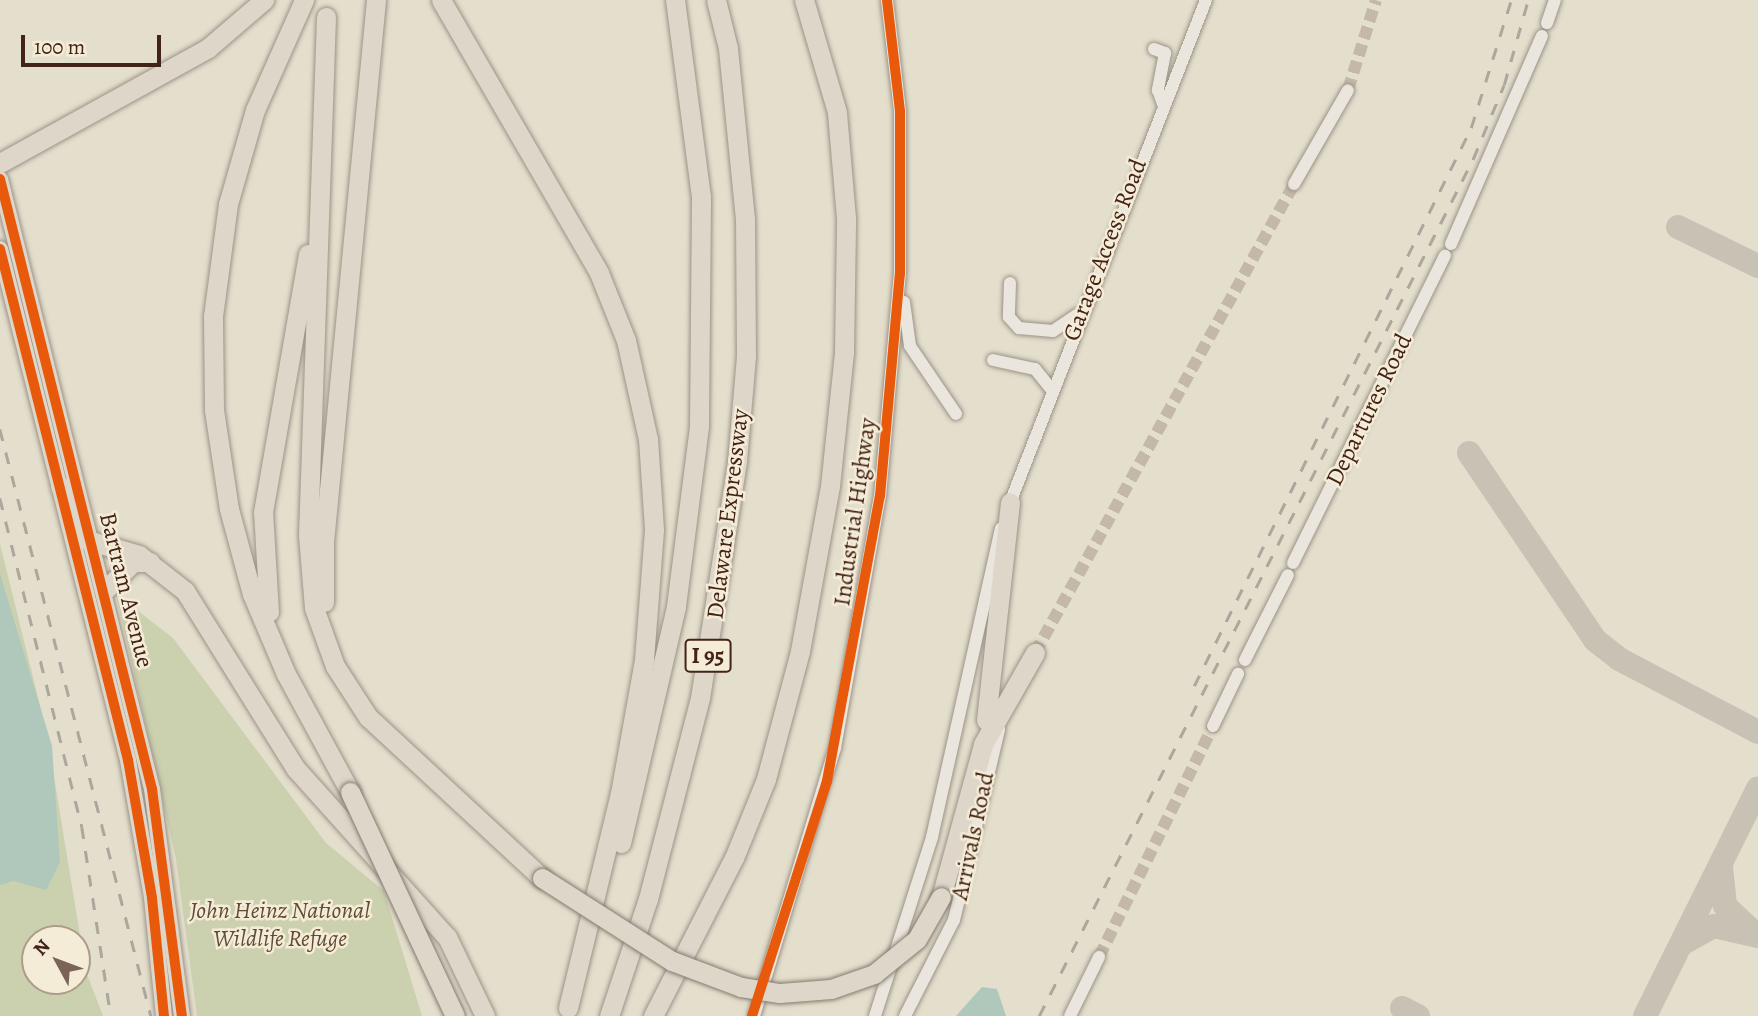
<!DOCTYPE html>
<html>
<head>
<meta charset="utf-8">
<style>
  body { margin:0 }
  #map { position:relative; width:1758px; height:1016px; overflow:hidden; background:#e4decc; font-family:Alegreya,serif }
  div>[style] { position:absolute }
  .green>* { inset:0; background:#cbd0ae }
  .water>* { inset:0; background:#b0c7bb }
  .taxiway>* { height:24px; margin:-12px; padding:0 12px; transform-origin:12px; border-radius:12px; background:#c8c2b4 }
  .tertiary-tunnel>* { height:12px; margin-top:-6px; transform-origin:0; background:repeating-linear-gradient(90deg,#c4b9a8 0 12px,transparent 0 18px) }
  .roads { filter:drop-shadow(0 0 2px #9b9388) drop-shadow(0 0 2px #9b9388) }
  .tertiary>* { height:12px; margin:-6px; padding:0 6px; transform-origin:6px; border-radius:6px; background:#eae6dd }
  .primary>* { height:16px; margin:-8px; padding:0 8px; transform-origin:8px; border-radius:8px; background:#ddd6c9 }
  .motorway>* { height:19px; margin:-9.5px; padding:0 9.5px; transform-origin:9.5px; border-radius:9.5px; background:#ddd6c9 }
  .rail>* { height:2.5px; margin-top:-1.25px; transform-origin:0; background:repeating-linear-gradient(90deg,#aca69d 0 12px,transparent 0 24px) }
  .bridges { filter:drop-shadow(0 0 2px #847b70) drop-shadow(0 0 2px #847b70) }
  .motorway-bridge>* { height:19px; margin:-9.5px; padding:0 9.5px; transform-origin:9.5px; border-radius:9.5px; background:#ddd6c9 }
  .cycleway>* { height:10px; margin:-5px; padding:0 5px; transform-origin:5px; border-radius:5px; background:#e8590c }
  span { translate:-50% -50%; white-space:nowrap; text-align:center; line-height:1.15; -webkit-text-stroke:5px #f4ecd7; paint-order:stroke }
  .shield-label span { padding:2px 5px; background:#f4ecd7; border:2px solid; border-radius:5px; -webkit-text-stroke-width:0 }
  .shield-label { font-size:23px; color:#432317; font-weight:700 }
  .street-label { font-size:24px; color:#432317 }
  .park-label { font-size:24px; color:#604b36; font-style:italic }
  .north { position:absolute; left:21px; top:925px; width:70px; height:70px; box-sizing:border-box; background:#f4ecd7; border:2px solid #ad9c8a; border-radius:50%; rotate:311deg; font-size:19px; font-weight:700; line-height:28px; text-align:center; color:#432317 }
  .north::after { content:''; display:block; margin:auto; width:24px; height:32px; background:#7b6456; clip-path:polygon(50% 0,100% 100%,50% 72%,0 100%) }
  .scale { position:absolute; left:21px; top:35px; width:140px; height:32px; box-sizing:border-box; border:4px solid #432317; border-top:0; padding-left:9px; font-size:21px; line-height:24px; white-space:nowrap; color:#432317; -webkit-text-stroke:5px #f4ecd7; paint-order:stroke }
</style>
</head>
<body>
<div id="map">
  <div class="green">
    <i style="clip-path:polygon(evenodd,0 544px,47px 734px,86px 972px,103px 1016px,0 1016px,0 544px,35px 939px,77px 939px,77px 981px,35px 981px,35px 939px)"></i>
    <i style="clip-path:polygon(116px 594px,173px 638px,326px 843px,384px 891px,422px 1016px,197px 1016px,176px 859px)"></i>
  </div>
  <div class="water">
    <i style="clip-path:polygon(0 574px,52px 746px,60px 862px,46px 890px,13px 881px,0 885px)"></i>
    <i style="clip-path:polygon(982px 987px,997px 989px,1006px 1016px,956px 1016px)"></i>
  </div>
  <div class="taxiway">
    <i style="left:1678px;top:227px;width:89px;rotate:26deg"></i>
    <i style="left:1469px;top:453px;width:225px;rotate:56deg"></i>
    <i style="left:1595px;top:640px;width:31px;rotate:38deg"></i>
    <i style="left:1619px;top:659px;width:157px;rotate:27.7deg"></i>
    <i style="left:1721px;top:867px;width:39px;rotate:84deg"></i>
    <i style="left:1725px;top:906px;width:35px;rotate:43deg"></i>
    <i style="left:1683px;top:943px;width:35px;rotate:-29deg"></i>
    <i style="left:1714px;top:926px;width:45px;rotate:12.8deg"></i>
    <i style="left:1402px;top:1008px;width:18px;rotate:27deg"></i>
    <i style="left:1645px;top:1016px;width:254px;rotate:-63.6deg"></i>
  </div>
  <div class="tertiary-tunnel">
    <i style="left:1348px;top:90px;width:94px;rotate:-72.7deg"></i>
    <i style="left:1035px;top:653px;width:536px;rotate:-61.09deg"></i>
    <i style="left:1099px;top:957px;width:258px;rotate:-63.7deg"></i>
  </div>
  <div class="roads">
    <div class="tertiary">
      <i style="left:1547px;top:23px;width:24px;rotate:-71deg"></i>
      <i style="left:1154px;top:49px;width:12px;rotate:20deg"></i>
      <i style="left:1165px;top:53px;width:38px;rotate:101deg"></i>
      <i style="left:1158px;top:90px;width:15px;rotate:70deg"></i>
      <i style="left:1294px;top:184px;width:108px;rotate:-60.1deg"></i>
      <i style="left:1451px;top:244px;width:227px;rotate:-66.4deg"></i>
      <i style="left:1010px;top:283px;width:34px;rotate:92deg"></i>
      <i style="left:1009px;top:317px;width:15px;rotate:48deg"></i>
      <i style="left:1019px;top:328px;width:34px;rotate:5deg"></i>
      <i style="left:1053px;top:331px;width:30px;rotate:-34deg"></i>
      <i style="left:904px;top:302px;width:44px;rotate:82.2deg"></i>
      <i style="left:910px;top:346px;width:82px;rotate:55.9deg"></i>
      <i style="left:993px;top:360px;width:43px;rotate:12.1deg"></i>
      <i style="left:1035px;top:369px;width:26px;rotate:51deg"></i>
      <i style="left:1008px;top:508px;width:545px;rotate:-68.71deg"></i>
      <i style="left:1293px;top:563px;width:343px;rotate:-63.7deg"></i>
      <i style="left:1245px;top:660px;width:95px;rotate:-63.2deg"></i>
      <i style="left:1213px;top:726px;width:58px;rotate:-64.3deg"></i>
      <i style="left:754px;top:1016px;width:280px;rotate:-73.2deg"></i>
      <i style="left:835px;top:748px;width:256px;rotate:-79.9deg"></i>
      <i style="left:880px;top:496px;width:223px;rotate:-84.9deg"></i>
      <i style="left:900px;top:274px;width:163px;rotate:-90deg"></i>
      <i style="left:900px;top:111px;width:112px;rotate:-96.7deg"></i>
      <i style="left:875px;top:1016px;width:188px;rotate:-72.3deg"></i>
      <i style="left:932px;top:837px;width:316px;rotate:-77.4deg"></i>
      <i style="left:905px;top:1016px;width:108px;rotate:-63deg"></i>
      <i style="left:954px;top:920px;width:196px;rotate:-76.7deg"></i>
      <i style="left:1070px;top:1016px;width:66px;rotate:-63.8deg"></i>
    </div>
    <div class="primary">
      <i style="left:0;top:179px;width:629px;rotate:76.01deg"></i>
      <i style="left:152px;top:789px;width:229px;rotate:82.5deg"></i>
      <i style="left:0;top:249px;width:527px;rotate:75.94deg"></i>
      <i style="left:128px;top:760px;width:140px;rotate:80.1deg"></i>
      <i style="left:152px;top:898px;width:119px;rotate:84.2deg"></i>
    </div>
    <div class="motorway">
      <i style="left:304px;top:0;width:120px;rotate:114deg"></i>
      <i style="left:255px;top:110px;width:98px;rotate:106deg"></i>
      <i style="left:228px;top:204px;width:113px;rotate:97.6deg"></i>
      <i style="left:213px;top:316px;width:94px;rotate:89.4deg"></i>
      <i style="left:214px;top:410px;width:100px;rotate:81.4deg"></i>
      <i style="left:229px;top:509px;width:88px;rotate:74.9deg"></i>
      <i style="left:252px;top:594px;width:87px;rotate:67deg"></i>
      <i style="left:286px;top:674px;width:134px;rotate:61.5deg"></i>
      <i style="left:441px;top:0;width:315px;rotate:59.9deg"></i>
      <i style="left:599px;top:273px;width:72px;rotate:68.1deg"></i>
      <i style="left:626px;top:340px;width:101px;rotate:77.5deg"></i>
      <i style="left:648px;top:439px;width:91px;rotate:86.2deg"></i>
      <i style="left:654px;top:530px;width:130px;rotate:94.4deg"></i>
      <i style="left:644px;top:660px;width:135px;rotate:100.2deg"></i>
      <i style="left:620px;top:793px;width:221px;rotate:103.6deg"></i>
      <i style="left:326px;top:17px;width:518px;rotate:91.99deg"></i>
      <i style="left:308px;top:535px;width:73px;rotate:85.3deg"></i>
      <i style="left:314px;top:608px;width:62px;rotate:70.1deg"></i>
      <i style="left:335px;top:666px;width:61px;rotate:57.1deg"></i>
      <i style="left:368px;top:717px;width:237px;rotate:42.8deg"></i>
      <i style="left:0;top:163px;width:238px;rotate:-28.9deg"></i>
      <i style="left:208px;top:48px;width:74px;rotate:-40.6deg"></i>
      <i style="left:60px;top:486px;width:60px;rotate:63.4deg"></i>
      <i style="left:87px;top:540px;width:54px;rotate:16.1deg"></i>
      <i style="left:139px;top:555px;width:58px;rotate:38deg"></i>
      <i style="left:185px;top:591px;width:210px;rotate:58.1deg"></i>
      <i style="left:296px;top:769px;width:226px;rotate:48.1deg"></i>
      <i style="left:447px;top:937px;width:88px;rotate:64.3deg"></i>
      <i style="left:105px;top:590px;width:40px;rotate:-45deg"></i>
      <i style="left:133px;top:562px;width:17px"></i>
      <i style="left:324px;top:602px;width:60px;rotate:-90deg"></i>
      <i style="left:324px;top:542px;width:544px;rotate:-84.52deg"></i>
      <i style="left:269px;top:612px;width:100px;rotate:-93.4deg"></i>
      <i style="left:263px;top:512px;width:262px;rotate:-80.1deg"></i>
      <i style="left:986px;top:720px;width:219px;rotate:-83.7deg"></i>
      <i style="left:621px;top:843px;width:243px;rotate:-76.9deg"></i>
      <i style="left:676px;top:606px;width:180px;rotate:-82.7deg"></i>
      <i style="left:699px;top:427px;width:230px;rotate:-89.5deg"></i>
      <i style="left:701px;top:197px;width:199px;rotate:-97.5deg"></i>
      <i style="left:941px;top:897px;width:159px;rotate:-74.6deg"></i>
      <i style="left:983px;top:744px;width:105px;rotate:-60.3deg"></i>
      <i style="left:609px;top:1016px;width:123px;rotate:-71.6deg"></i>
      <i style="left:648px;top:899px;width:208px;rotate:-75.5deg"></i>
      <i style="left:700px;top:698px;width:240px;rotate:-81.1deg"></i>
      <i style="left:737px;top:461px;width:104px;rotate:-85.1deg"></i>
      <i style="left:746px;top:357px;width:138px;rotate:-90.4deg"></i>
      <i style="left:745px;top:219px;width:172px;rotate:-95.7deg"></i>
      <i style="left:728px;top:48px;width:49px;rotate:-104deg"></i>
      <i style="left:653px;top:1016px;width:178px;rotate:-62.9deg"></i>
      <i style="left:734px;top:858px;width:85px;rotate:-67.9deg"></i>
      <i style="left:766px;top:779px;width:132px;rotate:-75.1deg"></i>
      <i style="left:800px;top:651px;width:168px;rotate:-79.7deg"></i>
      <i style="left:830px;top:486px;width:135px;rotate:-84deg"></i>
      <i style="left:844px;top:352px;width:134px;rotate:-89.1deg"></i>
      <i style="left:846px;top:218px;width:106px;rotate:-94.9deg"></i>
      <i style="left:837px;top:112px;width:117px;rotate:-106.4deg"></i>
    </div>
  </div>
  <div class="rail">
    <i style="left:0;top:429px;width:606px;rotate:75.57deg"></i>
    <i style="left:0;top:498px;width:339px;rotate:76deg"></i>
    <i style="left:82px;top:827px;width:191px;rotate:81.3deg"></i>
    <i style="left:1194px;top:686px;width:623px;rotate:-63.6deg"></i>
    <i style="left:1471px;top:128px;width:134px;rotate:-72.6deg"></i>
    <i style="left:1039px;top:1016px;width:961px;rotate:-63.14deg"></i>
    <i style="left:1473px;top:159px;width:80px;rotate:-67.3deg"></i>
    <i style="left:1504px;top:85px;width:88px;rotate:-74.2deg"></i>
  </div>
  <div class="bridges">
    <div class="motorway-bridge">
      <i style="left:350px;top:792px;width:247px;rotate:64.9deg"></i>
      <i style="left:542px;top:878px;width:154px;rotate:32.6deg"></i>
      <i style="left:672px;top:961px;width:74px;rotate:20.6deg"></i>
      <i style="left:741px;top:987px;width:39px;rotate:9deg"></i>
      <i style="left:780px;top:993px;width:51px;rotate:-4.5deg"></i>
      <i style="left:831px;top:989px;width:46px;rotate:-19.2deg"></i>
      <i style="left:874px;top:974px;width:55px;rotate:-39.1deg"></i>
      <i style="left:917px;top:939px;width:48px;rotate:-60.3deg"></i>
    </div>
  </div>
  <div class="cycleway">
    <i style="left:0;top:179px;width:629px;rotate:76.01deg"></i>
    <i style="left:152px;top:789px;width:229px;rotate:82.5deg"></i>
    <i style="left:0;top:249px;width:527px;rotate:75.94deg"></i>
    <i style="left:128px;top:760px;width:140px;rotate:80.1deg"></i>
    <i style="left:152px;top:898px;width:119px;rotate:84.2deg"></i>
    <i style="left:752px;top:1016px;width:247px;rotate:-72.3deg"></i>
    <i style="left:827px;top:781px;width:290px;rotate:-79.5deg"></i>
    <i style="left:880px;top:496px;width:223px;rotate:-84.9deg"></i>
    <i style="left:900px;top:274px;width:163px;rotate:-90deg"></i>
    <i style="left:900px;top:111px;width:112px;rotate:-96.7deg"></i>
  </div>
  <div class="shield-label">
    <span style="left:708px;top:656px">I 95</span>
  </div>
  <div class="street-label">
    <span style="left:1105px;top:250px;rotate:-69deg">Garage Access Road</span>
    <span style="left:1369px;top:410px;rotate:-64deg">Departures Road</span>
    <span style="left:855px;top:512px;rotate:-82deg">Industrial Highway</span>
    <span style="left:728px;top:514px;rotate:-83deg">Delaware Expressway</span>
    <span style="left:126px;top:590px;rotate:76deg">Bartram Avenue</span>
    <span style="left:973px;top:836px;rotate:-78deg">Arrivals Road</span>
  </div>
  <div class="park-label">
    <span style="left:280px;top:925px">John Heinz National<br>Wildlife Refuge</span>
  </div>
  <div class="north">N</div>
  <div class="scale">100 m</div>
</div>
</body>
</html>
